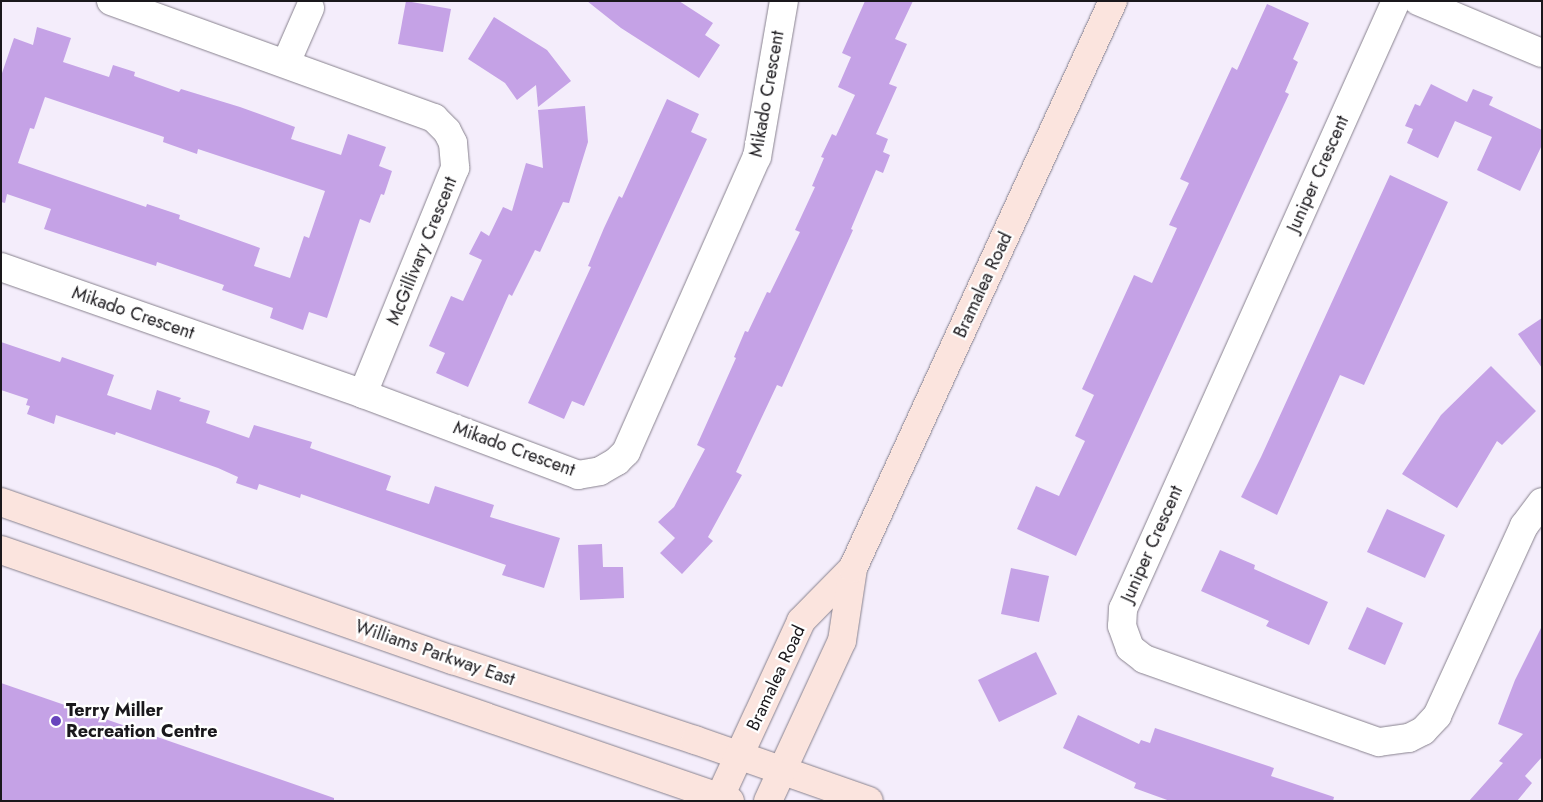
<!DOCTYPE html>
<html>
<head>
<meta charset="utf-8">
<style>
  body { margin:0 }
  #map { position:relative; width:1543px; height:802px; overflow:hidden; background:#f4edfb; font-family:Jost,sans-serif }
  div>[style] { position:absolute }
  .building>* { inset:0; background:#c5a2e6 }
  .roads { filter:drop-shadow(0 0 1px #88828e) drop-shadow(0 0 1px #88828e) }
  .street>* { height:28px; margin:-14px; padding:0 14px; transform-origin:14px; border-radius:14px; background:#fff }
  .secondary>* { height:28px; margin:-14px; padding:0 14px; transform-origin:14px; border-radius:14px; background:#fbe4de }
  .dots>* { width:14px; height:14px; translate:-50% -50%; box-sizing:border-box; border:2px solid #fff; border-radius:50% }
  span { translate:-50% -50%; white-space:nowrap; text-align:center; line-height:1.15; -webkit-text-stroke:4.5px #fff; paint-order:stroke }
  .street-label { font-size:18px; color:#1a181c }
  .poi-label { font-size:18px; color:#1a181c; font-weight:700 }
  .left { translate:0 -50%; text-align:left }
  .frame { position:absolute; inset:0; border:2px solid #1a181c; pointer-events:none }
</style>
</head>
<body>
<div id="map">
  <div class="building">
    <i style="clip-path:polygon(406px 1px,451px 9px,443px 52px,398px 44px)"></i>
    <i style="clip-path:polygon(587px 1px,679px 1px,713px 23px,705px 35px,720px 45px,699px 78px,621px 28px)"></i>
    <i style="clip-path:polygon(865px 1px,913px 1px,895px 39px,907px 44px,889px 84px,897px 87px,876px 134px,888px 139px,883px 152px,890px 155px,883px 173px,876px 170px,851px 229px,853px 230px,782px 387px,777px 385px,736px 472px,742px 475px,708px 537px,713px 541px,682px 574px,660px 553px,675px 538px,658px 522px,674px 507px,705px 449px,697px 445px,736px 358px,734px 357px,745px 331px,748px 332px,767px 292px,770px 293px,800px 232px,795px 230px,815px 187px,812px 186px,824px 158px,821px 157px,832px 134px,836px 136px,855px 95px,838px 87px,851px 57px,842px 53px)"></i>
    <i style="clip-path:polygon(1267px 4px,1309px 23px,1293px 59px,1298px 62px,1285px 92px,1289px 94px,1076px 556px,1017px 529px,1036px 486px,1059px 496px,1085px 441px,1075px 436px,1094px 395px,1082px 389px,1134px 275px,1152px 283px,1177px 228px,1169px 225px,1189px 183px,1180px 179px,1232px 67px,1237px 70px)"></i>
    <i style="clip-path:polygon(494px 17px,547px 50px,571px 81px,538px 107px,536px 85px,517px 100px,505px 83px,468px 59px)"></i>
    <i style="clip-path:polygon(evenodd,37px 27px,71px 38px,63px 62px,109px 77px,113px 65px,135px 72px,134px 76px,179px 92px,181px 89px,240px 107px,295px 127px,291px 139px,341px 155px,348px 134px,386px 147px,379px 166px,392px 171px,384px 195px,381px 194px,370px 223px,360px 219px,327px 318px,309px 312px,303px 330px,270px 318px,273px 308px,222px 290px,224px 285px,157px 262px,156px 266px,44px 229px,51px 209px,7px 194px,5px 203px,1px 202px,1px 76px,14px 38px,33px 45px,37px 27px,45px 97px,164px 137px,163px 142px,197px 154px,198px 149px,325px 191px,309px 238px,304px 236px,290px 278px,254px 266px,260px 248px,179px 219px,180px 215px,147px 204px,146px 207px,18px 163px,30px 128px,34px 129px,45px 97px)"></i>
    <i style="clip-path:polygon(1431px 84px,1467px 102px,1473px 89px,1493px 97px,1489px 105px,1542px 130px,1542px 145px,1520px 191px,1477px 170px,1492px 137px,1455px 121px,1438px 158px,1407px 143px,1413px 129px,1405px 126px,1415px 104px,1420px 106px)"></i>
    <i style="clip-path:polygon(667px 99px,699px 114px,691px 132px,707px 139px,584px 406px,572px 401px,564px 419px,528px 403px,591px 267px,588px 266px,604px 228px,619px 196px,622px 198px)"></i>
    <i style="clip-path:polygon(585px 106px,588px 142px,569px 203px,563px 202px,540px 252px,535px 250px,512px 296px,509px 294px,468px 387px,436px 373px,445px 353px,429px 346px,451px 296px,463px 301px,482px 260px,469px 254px,481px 231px,489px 236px,503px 207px,512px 211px,526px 163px,543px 168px,538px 110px)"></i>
    <i style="clip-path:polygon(1390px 175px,1448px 202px,1364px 385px,1340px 375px,1277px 515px,1241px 497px,1261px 457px)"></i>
    <i style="clip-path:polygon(1542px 318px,1542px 368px,1518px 334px)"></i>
    <i style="clip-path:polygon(1px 342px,60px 362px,62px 357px,114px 375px,107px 395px,151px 410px,157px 390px,181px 398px,179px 401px,210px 411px,206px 423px,249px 438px,254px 425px,312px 442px,310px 448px,391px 476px,386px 490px,429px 504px,435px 486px,494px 505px,490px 517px,560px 538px,544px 588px,502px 575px,506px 565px,301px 494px,300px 498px,259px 484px,257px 490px,236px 483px,238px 477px,218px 468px,116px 432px,115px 435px,56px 415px,54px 424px,27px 414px,30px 406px,26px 405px,28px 399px,1px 390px)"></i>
    <i style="clip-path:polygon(1491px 366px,1536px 411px,1502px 445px,1497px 441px,1457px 508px,1402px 474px,1441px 415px)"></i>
    <i style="clip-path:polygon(1387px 509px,1445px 535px,1425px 578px,1367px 552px)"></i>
    <i style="clip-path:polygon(602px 544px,603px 567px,623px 567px,624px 598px,580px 600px,578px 545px)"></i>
    <i style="clip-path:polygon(1220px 550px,1255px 565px,1254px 569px,1328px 602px,1309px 645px,1266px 626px,1269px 621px,1201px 591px)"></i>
    <i style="clip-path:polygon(1011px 568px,1049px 576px,1039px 622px,1001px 614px)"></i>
    <i style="clip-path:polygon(1367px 607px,1403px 623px,1385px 665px,1348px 649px)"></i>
    <i style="clip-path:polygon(1542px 626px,1542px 757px,1525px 776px,1532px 783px,1517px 801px,1469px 801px,1503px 763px,1499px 761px,1523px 734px,1498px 724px,1515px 680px)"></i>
    <i style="clip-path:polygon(1036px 652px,1057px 694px,999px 722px,978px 680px)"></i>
    <i style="clip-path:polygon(1px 683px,334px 798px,334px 801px,1px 801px)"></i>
    <i style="clip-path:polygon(1078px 715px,1139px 744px,1141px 740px,1150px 743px,1155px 728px,1274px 768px,1271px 776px,1334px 797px,1333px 801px,1170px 801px,1134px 788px,1136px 783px,1063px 748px)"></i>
  </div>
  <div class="roads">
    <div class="street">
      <i style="left:111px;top:1px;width:344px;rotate:19.9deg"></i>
      <i style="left:434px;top:118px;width:18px;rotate:45deg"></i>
      <i style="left:447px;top:131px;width:13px;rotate:63deg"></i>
      <i style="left:453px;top:143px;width:25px;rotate:85deg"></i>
      <i style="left:455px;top:168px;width:244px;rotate:112.2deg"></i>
      <i style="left:1396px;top:1px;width:666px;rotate:114.18deg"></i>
      <i style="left:1123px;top:609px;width:17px;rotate:93deg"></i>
      <i style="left:1122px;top:626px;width:23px;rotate:70deg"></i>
      <i style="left:1130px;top:648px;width:18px;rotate:38deg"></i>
      <i style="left:1144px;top:659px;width:249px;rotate:19.5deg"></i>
      <i style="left:1379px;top:742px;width:30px;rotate:-8deg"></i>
      <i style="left:1409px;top:738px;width:16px;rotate:-27deg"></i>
      <i style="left:1423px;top:731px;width:21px;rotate:-47deg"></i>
      <i style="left:1437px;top:716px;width:209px;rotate:-65.4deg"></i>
      <i style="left:1524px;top:526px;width:30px;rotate:-53deg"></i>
      <i style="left:1418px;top:1px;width:134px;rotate:22.8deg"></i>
      <i style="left:286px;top:63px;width:60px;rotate:-66.4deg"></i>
      <i style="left:1px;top:267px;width:384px;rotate:19.3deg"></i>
      <i style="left:363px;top:394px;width:230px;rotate:20.6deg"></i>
      <i style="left:578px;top:475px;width:22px;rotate:-10deg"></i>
      <i style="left:600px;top:471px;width:20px;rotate:-30deg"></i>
      <i style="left:617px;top:461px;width:13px;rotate:-45deg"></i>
      <i style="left:626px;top:452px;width:323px;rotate:-66.1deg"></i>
      <i style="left:757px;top:157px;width:158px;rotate:-80.2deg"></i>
    </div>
    <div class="secondary">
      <i style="left:1px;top:502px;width:479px;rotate:19.3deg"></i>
      <i style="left:453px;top:660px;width:255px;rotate:18.3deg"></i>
      <i style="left:695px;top:740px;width:184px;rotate:19.3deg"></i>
      <i style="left:1px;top:550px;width:771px;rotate:19deg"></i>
      <i style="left:718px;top:801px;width:198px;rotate:-65.2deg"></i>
      <i style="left:801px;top:621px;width:74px;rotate:-45.5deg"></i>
      <i style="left:768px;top:801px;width:176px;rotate:-65.2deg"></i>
      <i style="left:842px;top:641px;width:74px;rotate:-81.4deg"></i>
      <i style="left:853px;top:568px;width:624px;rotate:-65.37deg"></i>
    </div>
  </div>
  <div class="dots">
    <i style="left:56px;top:721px;background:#6844bd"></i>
  </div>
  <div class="street-label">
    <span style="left:767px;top:94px;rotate:-80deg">Mikado Crescent</span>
    <span style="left:1318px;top:174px;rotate:-66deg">Juniper Crescent</span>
    <span style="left:422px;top:251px;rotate:-68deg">McGillivary Crescent</span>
    <span style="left:983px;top:285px;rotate:-65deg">Bramalea Road</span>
    <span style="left:133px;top:313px;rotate:19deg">Mikado Crescent</span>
    <span style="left:514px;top:449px;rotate:20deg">Mikado Crescent</span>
    <span style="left:1152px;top:544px;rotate:-66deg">Juniper Crescent</span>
    <span style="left:435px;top:653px;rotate:19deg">Williams Parkway East</span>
    <span style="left:776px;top:678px;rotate:-65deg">Bramalea Road</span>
  </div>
  <div class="poi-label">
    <span class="left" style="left:66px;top:721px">Terry Miller<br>Recreation Centre</span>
  </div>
  <div class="frame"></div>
</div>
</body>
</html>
